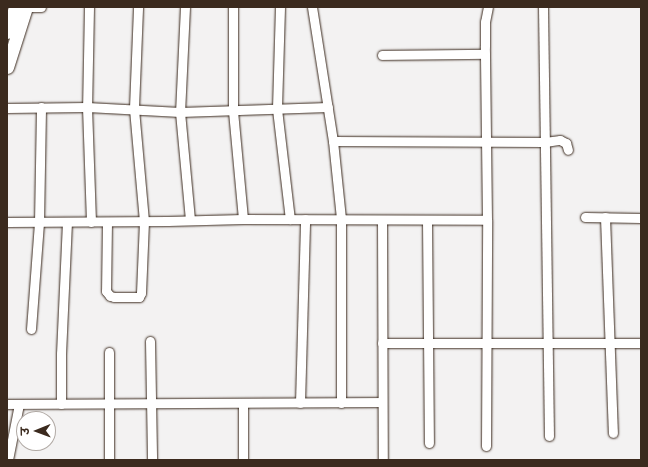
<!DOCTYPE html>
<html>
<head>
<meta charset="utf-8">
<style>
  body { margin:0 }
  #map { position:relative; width:648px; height:467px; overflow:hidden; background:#f3f2f2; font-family:Caveat,"Playpen Sans Deva",sans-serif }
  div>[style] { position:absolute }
  .roads { filter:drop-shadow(0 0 1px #3b2a1e) drop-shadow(0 0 1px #3b2a1e) }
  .minor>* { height:9px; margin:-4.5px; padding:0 4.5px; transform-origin:4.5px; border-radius:4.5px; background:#fff }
  .secondary>* { height:13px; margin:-6.5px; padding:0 6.5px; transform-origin:6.5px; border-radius:6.5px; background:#fff }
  span { translate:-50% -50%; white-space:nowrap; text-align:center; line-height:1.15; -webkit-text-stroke:4px #fff; paint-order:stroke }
  .frame { position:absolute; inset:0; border:8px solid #3b2a1e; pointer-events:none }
  .north { position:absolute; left:16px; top:411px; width:40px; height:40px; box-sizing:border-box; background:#fff; border:1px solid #b1aaa5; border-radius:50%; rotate:269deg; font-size:11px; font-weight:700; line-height:16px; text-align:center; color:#3b2a1e }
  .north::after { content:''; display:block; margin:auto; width:14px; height:18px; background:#3b2a1e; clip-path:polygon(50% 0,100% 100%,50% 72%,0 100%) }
</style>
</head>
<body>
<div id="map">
  <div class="roads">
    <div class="minor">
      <i style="left:26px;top:7px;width:15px"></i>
      <i style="left:89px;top:7px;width:100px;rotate:91.1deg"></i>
      <i style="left:87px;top:107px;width:115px;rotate:88deg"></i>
      <i style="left:185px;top:7px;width:105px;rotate:92.7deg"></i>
      <i style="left:180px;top:112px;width:108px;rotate:84.7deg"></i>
      <i style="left:233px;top:7px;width:104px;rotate:90deg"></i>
      <i style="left:233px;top:111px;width:108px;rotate:84.7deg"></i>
      <i style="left:280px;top:7px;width:102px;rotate:91.7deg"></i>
      <i style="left:277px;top:109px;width:111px;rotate:83.3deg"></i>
      <i style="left:312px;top:7px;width:136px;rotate:81.1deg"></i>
      <i style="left:333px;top:141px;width:77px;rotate:84.1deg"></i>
      <i style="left:341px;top:218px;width:185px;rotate:90deg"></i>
      <i style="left:543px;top:7px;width:429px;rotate:89.2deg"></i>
      <i style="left:382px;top:55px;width:103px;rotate:-0.6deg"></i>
      <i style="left:7px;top:108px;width:80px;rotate:-0.7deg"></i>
      <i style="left:87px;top:107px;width:93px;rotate:3.1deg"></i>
      <i style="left:180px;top:112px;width:148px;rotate:-1.9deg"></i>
      <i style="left:333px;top:141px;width:212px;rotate:0.3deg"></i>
      <i style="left:545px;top:142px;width:15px;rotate:-8deg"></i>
      <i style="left:560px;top:140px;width:7px;rotate:27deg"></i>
      <i style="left:566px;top:143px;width:7px;rotate:74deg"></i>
      <i style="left:585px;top:217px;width:56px;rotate:1deg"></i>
      <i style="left:605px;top:217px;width:216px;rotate:87.9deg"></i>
      <i style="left:382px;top:220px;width:240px;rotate:89.8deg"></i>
      <i style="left:427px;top:220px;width:223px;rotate:89.5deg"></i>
      <i style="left:7px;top:222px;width:161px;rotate:-0.4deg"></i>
      <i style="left:168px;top:221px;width:75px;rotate:-1.5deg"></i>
      <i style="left:243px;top:219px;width:244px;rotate:0.2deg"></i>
      <i style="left:107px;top:222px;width:69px;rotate:90.8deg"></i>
      <i style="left:106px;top:291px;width:6px;rotate:51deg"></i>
      <i style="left:110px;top:296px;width:4px;rotate:14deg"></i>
      <i style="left:114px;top:297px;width:25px"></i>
      <i style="left:139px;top:297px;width:4px;rotate:-63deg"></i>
      <i style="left:141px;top:293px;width:72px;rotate:-87.6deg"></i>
      <i style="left:144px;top:221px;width:113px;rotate:-95.1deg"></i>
      <i style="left:134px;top:108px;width:101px;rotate:-87.7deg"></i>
      <i style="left:31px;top:329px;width:106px;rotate:-85.7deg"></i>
      <i style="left:39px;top:223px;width:116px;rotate:-89deg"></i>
      <i style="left:150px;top:341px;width:119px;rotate:89deg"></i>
      <i style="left:382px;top:343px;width:259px"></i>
      <i style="left:109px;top:352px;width:108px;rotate:90deg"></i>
      <i style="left:300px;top:403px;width:184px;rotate:-88.4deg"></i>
      <i style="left:7px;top:404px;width:374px;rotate:-0.3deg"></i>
      <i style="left:61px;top:404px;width:50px;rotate:-90deg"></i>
      <i style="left:61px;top:354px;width:132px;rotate:-87.4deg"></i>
      <i style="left:486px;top:446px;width:226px;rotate:-89.7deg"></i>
      <i style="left:487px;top:220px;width:174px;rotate:-90.7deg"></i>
      <i style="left:485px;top:46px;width:24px;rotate:-90deg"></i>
      <i style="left:485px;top:22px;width:15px;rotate:-79deg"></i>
      <i style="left:8px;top:460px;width:57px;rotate:-78.9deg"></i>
      <i style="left:243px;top:460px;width:57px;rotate:-90deg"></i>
    </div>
    <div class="secondary">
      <i style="left:7px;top:32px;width:26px;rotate:-72deg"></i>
      <i style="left:7px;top:67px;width:63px;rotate:-72.4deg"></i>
    </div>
  </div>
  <div class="frame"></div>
  <div class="north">उ</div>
</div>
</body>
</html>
